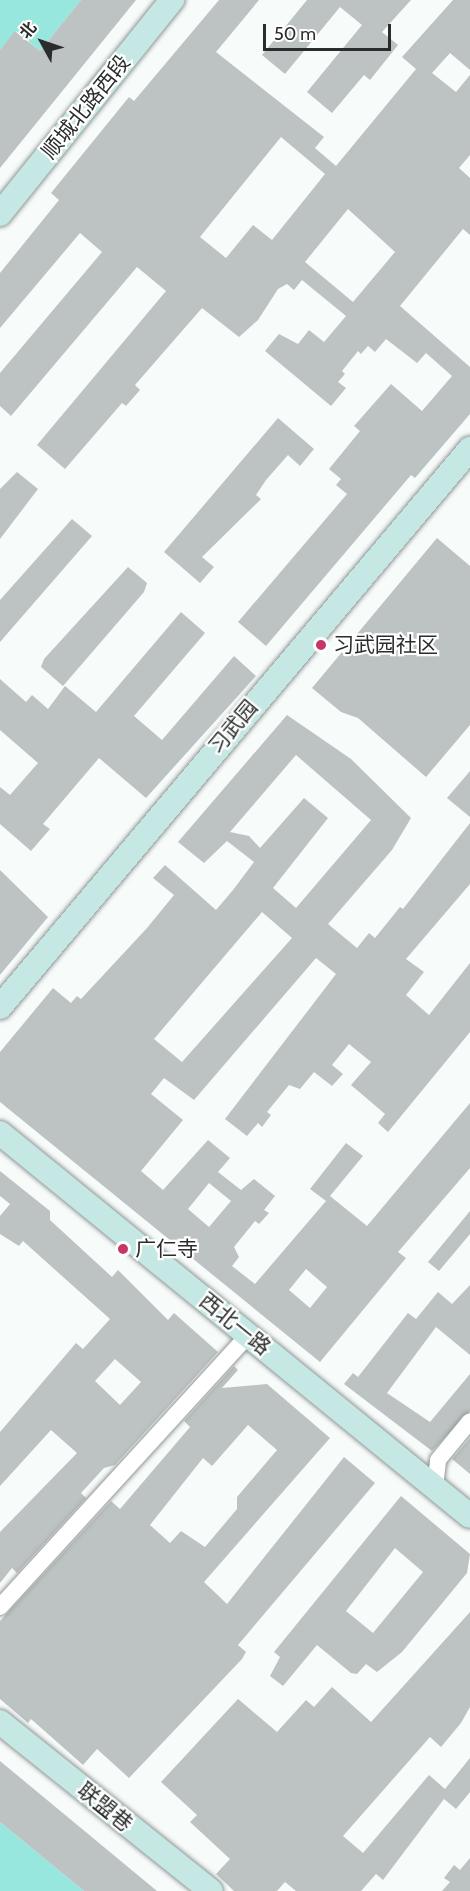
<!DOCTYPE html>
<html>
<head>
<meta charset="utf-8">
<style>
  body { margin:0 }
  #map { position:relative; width:470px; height:1891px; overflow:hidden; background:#f7fcfb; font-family:Cabin,"Noto Sans SC",sans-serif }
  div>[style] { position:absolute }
  .green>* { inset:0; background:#98e7de }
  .building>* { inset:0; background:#bdc2c2 }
  .roads { filter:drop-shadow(0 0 2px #919695) drop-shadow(0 0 2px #919695) }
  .street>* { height:16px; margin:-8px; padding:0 8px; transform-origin:8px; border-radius:8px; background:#fff }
  .secondary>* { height:24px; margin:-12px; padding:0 12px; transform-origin:12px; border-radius:12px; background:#c5e8e5 }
  .dots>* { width:16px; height:16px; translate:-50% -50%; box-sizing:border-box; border:3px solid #fff; border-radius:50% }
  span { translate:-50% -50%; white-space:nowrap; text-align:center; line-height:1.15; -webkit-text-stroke:4.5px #fff; paint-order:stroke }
  .street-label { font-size:21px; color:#2b2d2d }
  .poi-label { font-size:21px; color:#2b2d2d }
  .left { translate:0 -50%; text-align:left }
  .north { position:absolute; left:12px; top:12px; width:60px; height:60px; -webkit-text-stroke:4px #fff; paint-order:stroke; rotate:310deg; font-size:16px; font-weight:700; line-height:24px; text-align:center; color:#2b2d2d }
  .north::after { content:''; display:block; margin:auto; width:21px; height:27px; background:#2b2d2d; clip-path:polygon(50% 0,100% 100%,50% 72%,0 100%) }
  .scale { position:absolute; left:263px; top:24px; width:128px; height:27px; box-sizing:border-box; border:3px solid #2b2d2d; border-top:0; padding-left:8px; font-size:18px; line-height:21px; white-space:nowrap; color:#2b2d2d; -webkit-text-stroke:4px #fff; paint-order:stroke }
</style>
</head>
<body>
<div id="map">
  <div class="green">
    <i style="clip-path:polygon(0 0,81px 0,40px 51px,16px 31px,0 50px)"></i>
    <i style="clip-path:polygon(0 1822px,84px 1891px,0 1891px)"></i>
  </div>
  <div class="building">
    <i style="clip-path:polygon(81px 0,136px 0,0 168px,0 50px,15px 31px,40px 51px)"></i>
    <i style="clip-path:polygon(evenodd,219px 0,259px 0,216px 52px,324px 137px,315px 148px,336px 166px,416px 69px,402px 57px,453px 0,470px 0,470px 70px,450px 53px,432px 73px,456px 92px,470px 75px,470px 155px,459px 168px,470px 178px,470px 235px,463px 229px,400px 306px,470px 367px,470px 414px,415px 478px,411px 475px,266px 646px,238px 622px,347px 494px,336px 485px,341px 479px,329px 469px,360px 431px,354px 426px,391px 384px,422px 411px,452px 376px,426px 353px,417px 363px,386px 339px,375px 352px,368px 346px,361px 354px,358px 351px,342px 371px,345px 374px,338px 382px,346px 388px,331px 406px,265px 351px,279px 334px,298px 344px,309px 330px,324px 342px,346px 316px,302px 280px,294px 290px,287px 284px,278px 289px,258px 320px,239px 337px,202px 308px,135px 385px,140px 390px,126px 406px,122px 403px,65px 469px,37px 445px,166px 291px,137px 267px,11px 416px,0 406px,0 373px,102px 252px,80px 233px,0 328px,0 273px,59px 200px,51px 193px,129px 97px,134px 101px,219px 0,281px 137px,325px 174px,272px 240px,253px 225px,226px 258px,200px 237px,281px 137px,219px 0,348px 209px,395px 252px,353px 302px,305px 262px,348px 209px)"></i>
    <i style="clip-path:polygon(307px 0,411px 0,382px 32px,398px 45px,370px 80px,364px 75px,332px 113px,307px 92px,362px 25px,340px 7px,285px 74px,262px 55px)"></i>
    <i style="clip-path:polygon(278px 418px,314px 449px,300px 466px,288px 455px,266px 480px,256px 495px,261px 499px,202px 557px,214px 567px,200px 583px,164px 552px)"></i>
    <i style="clip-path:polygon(17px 472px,38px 489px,0 539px,0 489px)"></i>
    <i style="clip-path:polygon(72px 519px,92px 536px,0 642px,0 600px)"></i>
    <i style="clip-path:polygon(437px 538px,470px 566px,470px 725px,426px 777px,358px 718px,341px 712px,312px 688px)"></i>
    <i style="clip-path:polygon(128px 567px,147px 583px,144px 592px,63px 686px,41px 667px,44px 659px)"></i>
    <i style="clip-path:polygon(181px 612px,205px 633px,134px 716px,162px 740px,234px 656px,256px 676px,146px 798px,99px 758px,43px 824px,50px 829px,31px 851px,0 824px,0 787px,10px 795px,38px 763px,0 730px,0 679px,26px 702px,32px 695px,48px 709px,65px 686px,96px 712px)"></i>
    <i style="clip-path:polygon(evenodd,287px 715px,351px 759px,411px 818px,392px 850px,328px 924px,357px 948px,369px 933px,375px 938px,400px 907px,403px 909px,470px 823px,470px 884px,406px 959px,424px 972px,406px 995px,429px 1015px,470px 963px,470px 1032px,388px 1132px,378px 1123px,385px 1114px,351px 1085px,371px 1062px,349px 1044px,332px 1065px,343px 1074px,332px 1086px,314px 1072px,300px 1089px,289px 1085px,267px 1112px,271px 1115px,262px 1127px,258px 1123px,247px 1136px,225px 1119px,336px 974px,316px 958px,194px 1100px,164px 1078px,151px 1094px,183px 1120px,141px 1171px,163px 1190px,208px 1140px,230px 1158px,218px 1172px,241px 1190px,254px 1179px,275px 1196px,264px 1210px,269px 1213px,259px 1224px,255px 1221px,234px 1247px,239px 1257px,232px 1266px,255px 1284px,326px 1201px,310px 1189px,346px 1143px,363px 1156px,330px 1196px,367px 1226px,470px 1103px,470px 1168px,398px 1252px,406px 1258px,320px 1362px,0 1102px,0 1052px,53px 988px,71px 1003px,77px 996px,81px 999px,147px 928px,174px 895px,153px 878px,165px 865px,216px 910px,233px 890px,254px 862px,227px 841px,204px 863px,178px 842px,287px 715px,296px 755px,371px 820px,296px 908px,273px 888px,328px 818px,304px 798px,260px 848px,249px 836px,230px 832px,296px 755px,287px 715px,262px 912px,292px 938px,182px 1062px,154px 1039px,262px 912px,287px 715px,209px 1183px,231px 1201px,209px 1227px,188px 1209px,209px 1183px,287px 715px,306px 1269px,327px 1287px,310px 1308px,289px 1290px,306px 1269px)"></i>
    <i style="clip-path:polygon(470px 771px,470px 817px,447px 798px)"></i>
    <i style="clip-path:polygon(0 870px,48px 917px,0 975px)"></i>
    <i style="clip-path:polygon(evenodd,0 1171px,50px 1211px,50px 1220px,112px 1277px,118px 1270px,168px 1320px,174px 1313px,218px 1352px,115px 1465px,104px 1468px,81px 1493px,86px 1498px,17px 1573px,12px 1568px,0 1583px,0 1532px,77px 1453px,51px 1430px,0 1486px,0 1432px,76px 1343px,83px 1349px,110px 1319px,23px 1241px,19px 1246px,0 1234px,0 1216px,10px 1204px,0 1196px,0 1171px,115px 1359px,141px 1382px,120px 1405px,95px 1381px,115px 1359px)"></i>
    <i style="clip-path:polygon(470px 1211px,470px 1234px,439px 1271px,428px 1262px)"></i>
    <i style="clip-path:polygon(470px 1285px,470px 1355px,436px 1327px,387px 1393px,430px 1422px,470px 1374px,470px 1411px,432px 1451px,344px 1384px,353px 1373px,358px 1377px,408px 1313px,416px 1319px,438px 1292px,452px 1304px)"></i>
    <i style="clip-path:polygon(evenodd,234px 1366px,238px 1370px,222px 1388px,267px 1384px,330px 1438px,204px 1582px,227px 1604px,344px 1457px,375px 1483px,238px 1645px,246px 1652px,242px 1659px,129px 1778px,97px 1749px,83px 1765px,31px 1719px,28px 1723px,0 1699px,0 1621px,111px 1501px,120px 1509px,190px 1427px,184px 1421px,234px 1366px,248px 1425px,277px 1450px,237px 1497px,237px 1509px,205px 1547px,181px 1531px,170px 1543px,150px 1525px,203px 1458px,212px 1466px,248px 1425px)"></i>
    <i style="clip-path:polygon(470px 1438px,470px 1474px,452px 1459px)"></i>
    <i style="clip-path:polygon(evenodd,401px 1496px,470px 1554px,467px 1573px,402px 1652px,377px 1672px,366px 1664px,357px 1674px,351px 1673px,317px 1645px,283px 1686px,270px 1676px,280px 1657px,274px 1652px,401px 1496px,395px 1548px,423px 1572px,373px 1633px,346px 1611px,395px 1548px)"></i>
    <i style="clip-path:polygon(470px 1612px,470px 1707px,461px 1723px,441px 1747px,430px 1737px,343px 1836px,363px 1853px,429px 1775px,445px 1789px,470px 1758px,470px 1792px,456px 1809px,444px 1799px,383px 1880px,376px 1874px,361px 1891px,296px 1891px,285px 1882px,277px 1891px,234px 1891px,216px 1874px,230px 1859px,190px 1822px,197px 1815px,161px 1782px,238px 1699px,277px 1732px,306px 1700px,314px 1707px,332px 1687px,371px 1722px)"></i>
    <i style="clip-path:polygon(0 1761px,157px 1891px,84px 1891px,0 1822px)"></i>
    <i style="clip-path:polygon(470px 1858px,470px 1891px,442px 1891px,450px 1882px,444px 1878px,454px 1865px,460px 1870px)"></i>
  </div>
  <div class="roads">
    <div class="street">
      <i style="left:435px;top:1486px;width:26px;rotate:-83deg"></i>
      <i style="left:438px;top:1460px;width:50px;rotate:-50.6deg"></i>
      <i style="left:0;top:1607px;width:368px;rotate:-47.6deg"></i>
    </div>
    <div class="secondary">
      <i style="left:0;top:214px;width:275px;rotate:-51.2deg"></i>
      <i style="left:0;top:1007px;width:730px;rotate:-49.89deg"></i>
      <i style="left:0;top:1133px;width:606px;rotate:39.18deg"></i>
      <i style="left:0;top:1722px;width:270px;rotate:38.7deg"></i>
    </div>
  </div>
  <div class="dots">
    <i style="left:321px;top:645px;background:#c63863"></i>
    <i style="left:123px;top:1249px;background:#c63863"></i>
  </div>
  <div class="street-label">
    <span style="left:86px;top:107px;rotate:-51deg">顺城北路西段</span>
    <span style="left:233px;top:727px;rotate:-50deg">习武园</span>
    <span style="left:235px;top:1324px;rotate:39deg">西北一路</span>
    <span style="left:105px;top:1807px;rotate:39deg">联盟巷</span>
  </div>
  <div class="poi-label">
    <span class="left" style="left:333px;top:645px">习武园社区</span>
    <span class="left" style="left:135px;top:1249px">广仁寺</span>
  </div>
  <div class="north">北</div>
  <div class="scale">50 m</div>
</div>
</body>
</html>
